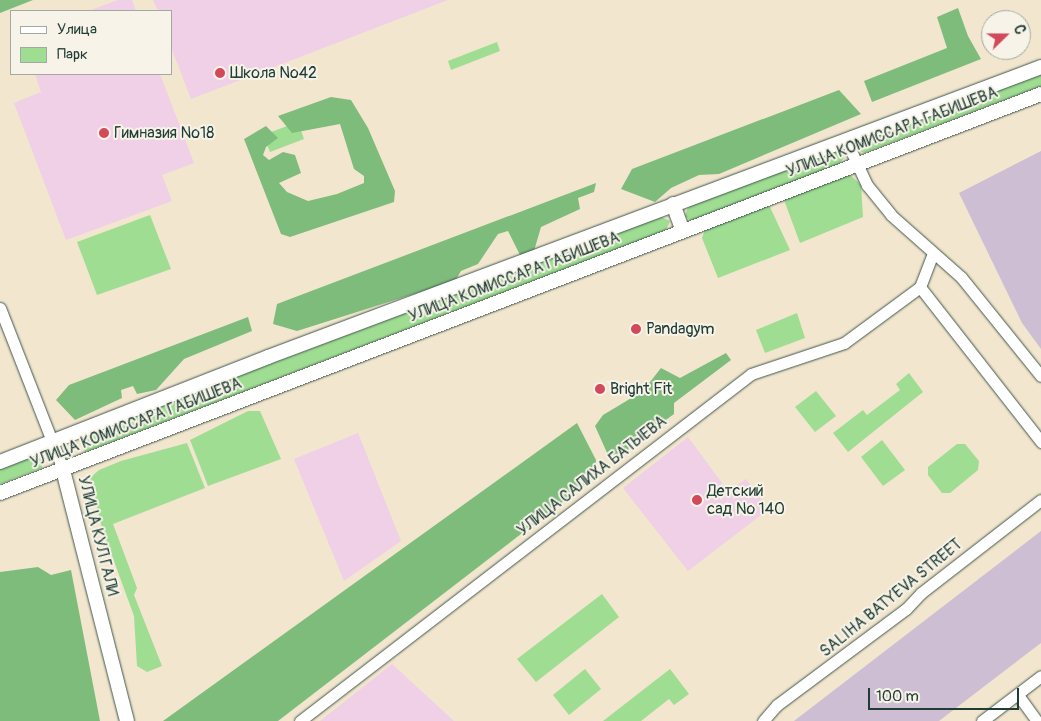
<!DOCTYPE html>
<html>
<head>
<meta charset="utf-8">
<style>
  body { margin:0 }
  #map { position:relative; width:1041px; height:721px; overflow:hidden; background:#f2e6ce; font-family:Pangolin,sans-serif }
  div>[style] { position:absolute }
  .built>* { inset:0; background:#efd0e7 }
  .industrial>* { inset:0; background:#cdbed3 }
  .green>* { inset:0; background:#9edd92 }
  .forest>* { inset:0; background:#7ebc7c }
  .roads { filter:drop-shadow(0 0 1px #3f564b) drop-shadow(0 0 1px #3f564b) }
  .minor>* { height:11px; margin:-5.5px; padding:0 5.5px; transform-origin:5.5px; border-radius:5.5px; background:#fff }
  .tertiary>* { height:14px; margin:-7px; padding:0 7px; transform-origin:7px; border-radius:7px; background:#fff }
  .dots>* { width:14px; height:14px; translate:-50% -50%; box-sizing:border-box; border:2px solid #f7f3e8; border-radius:50% }
  span { translate:-50% -50%; white-space:nowrap; text-align:center; line-height:1.15; -webkit-text-stroke:4px #f7f3e8; paint-order:stroke }
  .poi-label { font-size:16px; color:#1f3d34 }
  .left { translate:0 -50%; text-align:left }
  .street-label { font-size:16px; color:#1f3d34 }
  .legend { position:absolute; left:10px; top:10px; width:162px; height:65px; box-sizing:border-box; background:#f7f3e8; border:1px solid #a1aaa0; margin:0; padding:6px 9px; list-style:none; font-size:15px; color:#1f3d34 }
  .legend li { display:flex; align-items:center; gap:10px; height:25px }
  .legend b { width:25px; border:1px solid #a1aaa0 }
  .north { position:absolute; left:981px; top:10px; width:50px; height:50px; box-sizing:border-box; background:#f7f3e8; border:1px solid #a1aaa0; border-radius:50%; rotate:68deg; font-size:14px; font-weight:700; line-height:20px; text-align:center; color:#1f3d34 }
  .north::after { content:''; display:block; margin:auto; width:18px; height:22px; background:#d1495b; clip-path:polygon(50% 0,100% 100%,50% 72%,0 100%) }
  .scale { position:absolute; left:868px; top:688px; width:151px; height:22px; box-sizing:border-box; border:2px solid #1f3d34; border-top:0; padding-left:6px; font-size:15px; line-height:18px; white-space:nowrap; color:#1f3d34; -webkit-text-stroke:4px #f7f3e8; paint-order:stroke }
</style>
</head>
<body>
<div id="map">
  <div class="built">
    <i style="clip-path:polygon(118px 0,132px 0,136px 11px,88px 11px)"></i>
    <i style="clip-path:polygon(153px 0,448px 0,191px 99px,171px 47px,171px 11px,158px 11px)"></i>
    <i style="clip-path:polygon(35px 74px,160px 74px,194px 163px,162px 175px,172px 201px,66px 240px,14px 103px,41px 92px)"></i>
    <i style="clip-path:polygon(358px 433px,401px 541px,344px 581px,294px 459px)"></i>
    <i style="clip-path:polygon(688px 437px,728px 491px,746px 479px,769px 509px,688px 571px,623px 488px)"></i>
    <i style="clip-path:polygon(392px 664px,454px 721px,320px 721px)"></i>
  </div>
  <div class="industrial">
    <i style="clip-path:polygon(1041px 151px,1041px 349px,1022px 323px,959px 193px)"></i>
    <i style="clip-path:polygon(1041px 531px,1041px 643px,939px 721px,794px 721px)"></i>
  </div>
  <div class="green">
    <i style="clip-path:polygon(497px 42px,500px 51px,451px 70px,448px 61px)"></i>
    <i style="clip-path:polygon(1041px 71px,1041px 86px,864px 153px,856px 149px,856px 143px)"></i>
    <i style="clip-path:polygon(298px 122px,304px 139px,270px 152px,263px 135px)"></i>
    <i style="clip-path:polygon(837px 150px,844px 158px,839px 164px,691px 221px,685px 216px,688px 207px)"></i>
    <i style="clip-path:polygon(848px 173px,861px 185px,863px 217px,800px 243px,784px 200px,789px 195px)"></i>
    <i style="clip-path:polygon(769px 205px,790px 250px,718px 278px,702px 238px,705px 230px)"></i>
    <i style="clip-path:polygon(150px 215px,171px 269px,97px 295px,77px 242px)"></i>
    <i style="clip-path:polygon(661px 217px,670px 221px,666px 230px,85px 452px,79px 436px)"></i>
    <i style="clip-path:polygon(797px 313px,805px 338px,765px 353px,756px 330px)"></i>
    <i style="clip-path:polygon(909px 373px,923px 392px,848px 452px,833px 433px,863px 410px,867px 415px,900px 390px,896px 384px)"></i>
    <i style="clip-path:polygon(816px 391px,836px 416px,815px 432px,795px 407px)"></i>
    <i style="clip-path:polygon(248px 411px,260px 411px,281px 459px,208px 486px,190px 440px)"></i>
    <i style="clip-path:polygon(882px 440px,905px 470px,883px 486px,861px 457px)"></i>
    <i style="clip-path:polygon(187px 443px,205px 488px,113px 524px,137px 588px,134px 595px,162px 666px,147px 672px,137px 666px,134px 616px,102px 528px,90px 478px,99px 470px,121px 461px)"></i>
    <i style="clip-path:polygon(957px 444px,965px 444px,979px 461px,978px 470px,950px 493px,942px 493px,928px 475px,928px 467px)"></i>
    <i style="clip-path:polygon(34px 454px,41px 457px,42px 468px,0 484px,0 467px)"></i>
    <i style="clip-path:polygon(602px 594px,619px 617px,536px 682px,517px 659px)"></i>
    <i style="clip-path:polygon(585px 669px,601px 689px,569px 715px,553px 695px)"></i>
    <i style="clip-path:polygon(670px 669px,689px 694px,674px 705px,669px 699px,641px 721px,603px 721px)"></i>
  </div>
  <div class="forest">
    <i style="clip-path:polygon(0 0,33px 0,0 13px)"></i>
    <i style="clip-path:polygon(958px 8px,968px 36px,981px 59px,872px 102px,864px 81px,947px 48px,937px 17px)"></i>
    <i style="clip-path:polygon(839px 90px,861px 114px,719px 174px,699px 175px,671px 188px,655px 202px,621px 189px,632px 169px)"></i>
    <i style="clip-path:polygon(331px 97px,351px 100px,368px 128px,395px 191px,394px 202px,290px 237px,281px 234px,244px 139px,266px 126px,278px 138px,266px 147px,263px 155px,269px 160px,283px 152px,295px 155px,301px 173px,279px 183px,287px 192px,308px 201px,337px 194px,364px 183px,364px 176px,354px 169px,340px 124px,292px 133px,278px 116px)"></i>
    <i style="clip-path:polygon(596px 183px,594px 192px,578px 198px,580px 209px,541px 227px,534px 251px,520px 255px,508px 231px,498px 234px,478px 264px,461px 271px,455px 281px,297px 331px,273px 324px,277px 304px)"></i>
    <i style="clip-path:polygon(248px 317px,252px 331px,184px 359px,156px 390px,137px 394px,133px 386px,121px 390px,122px 398px,75px 420px,56px 400px,69px 385px)"></i>
    <i style="clip-path:polygon(726px 353px,731px 360px,674px 403px,674px 414px,630px 446px,626px 454px,608px 455px,595px 426px,603px 415px,643px 391px,661px 368px,680px 378px)"></i>
    <i style="clip-path:polygon(577px 423px,596px 460px,595px 477px,278px 721px,163px 721px)"></i>
    <i style="clip-path:polygon(38px 567px,51px 575px,71px 570px,100px 721px,0 721px,0 572px)"></i>
  </div>
  <div class="roads">
    <div class="minor">
      <i style="left:846px;top:140px;width:50px;rotate:65deg"></i>
      <i style="left:867px;top:185px;width:38px;rotate:51deg"></i>
      <i style="left:891px;top:215px;width:94px;rotate:41.5deg"></i>
      <i style="left:961px;top:277px;width:127px;rotate:51.1deg"></i>
      <i style="left:920px;top:287px;width:197px;rotate:52deg"></i>
      <i style="left:0;top:308px;width:174px;rotate:68.7deg"></i>
      <i style="left:1018px;top:695px;width:32px;rotate:54deg"></i>
      <i style="left:300px;top:721px;width:569px;rotate:-37.57deg"></i>
      <i style="left:751px;top:374px;width:98px;rotate:-18.4deg"></i>
      <i style="left:844px;top:343px;width:94px;rotate:-36.4deg"></i>
      <i style="left:920px;top:287px;width:36px;rotate:-69deg"></i>
      <i style="left:763px;top:721px;width:21px;rotate:-49deg"></i>
      <i style="left:777px;top:705px;width:161px;rotate:-36.7deg"></i>
      <i style="left:906px;top:609px;width:22px;rotate:-47deg"></i>
      <i style="left:921px;top:593px;width:152px;rotate:-37.8deg"></i>
      <i style="left:982px;top:721px;width:74px;rotate:-37.3deg"></i>
    </div>
    <div class="tertiary">
      <i style="left:673px;top:204px;width:29px;rotate:70deg"></i>
      <i style="left:0;top:462px;width:288px;rotate:-21.4deg"></i>
      <i style="left:268px;top:357px;width:826px;rotate:-20.56deg"></i>
      <i style="left:63px;top:470px;width:259px;rotate:75.7deg"></i>
      <i style="left:0;top:493px;width:1115px;rotate:-20.97deg"></i>
    </div>
  </div>
  <div class="dots">
    <i style="left:220px;top:73px;background:#d1495b"></i>
    <i style="left:104px;top:133px;background:#d1495b"></i>
    <i style="left:636px;top:329px;background:#d1495b"></i>
    <i style="left:600px;top:389px;background:#d1495b"></i>
    <i style="left:697px;top:500px;background:#d1495b"></i>
  </div>
  <div class="poi-label">
    <span class="left" style="left:230px;top:73px">Школа №42</span>
    <span class="left" style="left:114px;top:133px">Гимназия №18</span>
    <span class="left" style="left:646px;top:329px">Pandagym</span>
    <span class="left" style="left:610px;top:389px">Bright Fit</span>
    <span class="left" style="left:707px;top:500px">Детский<br>сад № 140</span>
  </div>
  <div class="street-label">
    <span style="left:892px;top:132px;rotate:-21deg">УЛИЦА КОМИССАРА ГАБИШЕВА</span>
    <span style="left:514px;top:277px;rotate:-21deg">УЛИЦА КОМИССАРА ГАБИШЕВА</span>
    <span style="left:136px;top:423px;rotate:-21deg">УЛИЦА КОМИССАРА ГАБИШЕВА</span>
    <span style="left:592px;top:476px;rotate:-38deg">УЛИЦА САЛИХА БАТЫЕВА</span>
    <span style="left:98px;top:536px;rotate:76deg">УЛИЦА КУЛ ГАЛИ</span>
    <span style="left:891px;top:598px;rotate:-39deg">SALIHA BATYEVA STREET</span>
  </div>
  <ul class="legend">
  <li><b style="height:6px;background:#fff"></b>Улица</li>
  <li><b style="height:14px;background:#9edd92"></b>Парк</li>
  </ul>
  <div class="north">С</div>
  <div class="scale">100 m</div>
</div>
</body>
</html>
